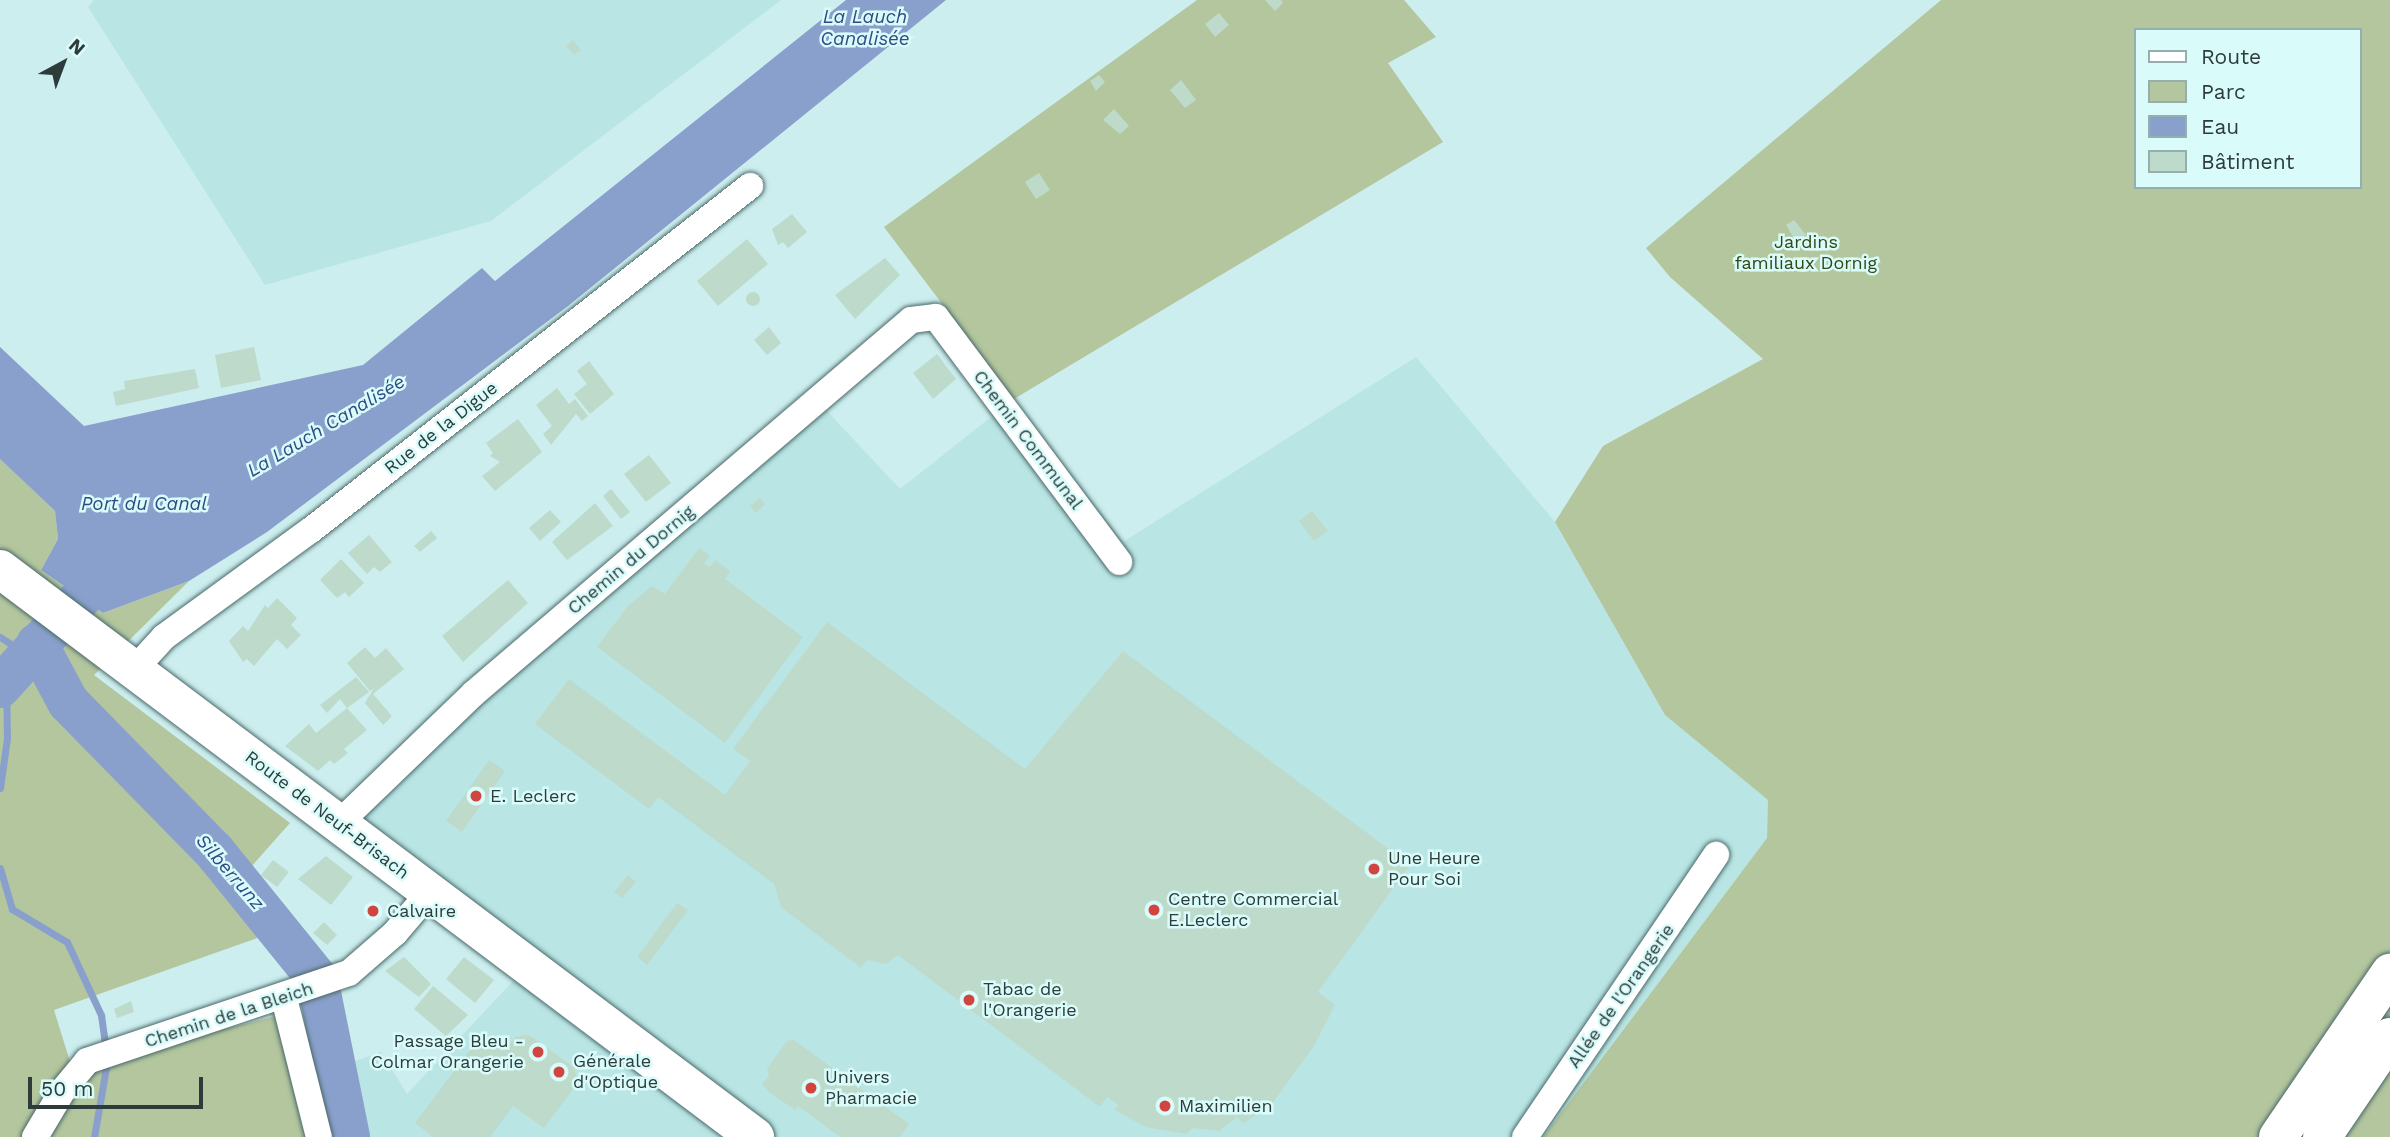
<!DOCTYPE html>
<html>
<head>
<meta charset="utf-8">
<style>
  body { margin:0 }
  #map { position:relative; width:2390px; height:1137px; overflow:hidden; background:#cee; font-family:"Work Sans",sans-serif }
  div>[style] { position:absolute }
  .built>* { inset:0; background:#b9e5e5 }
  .green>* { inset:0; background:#b3c69e }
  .water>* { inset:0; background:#8aa0cc }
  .stream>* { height:7px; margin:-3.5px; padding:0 3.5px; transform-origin:3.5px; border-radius:3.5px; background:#8aa0cc }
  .river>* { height:42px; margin:-21px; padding:0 21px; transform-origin:21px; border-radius:21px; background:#8aa0cc }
  .building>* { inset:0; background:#bedacb }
  .round { border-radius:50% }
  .roads { filter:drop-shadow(0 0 2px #4b6969) drop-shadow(0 0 2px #4b6969) }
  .street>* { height:26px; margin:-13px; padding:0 13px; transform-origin:13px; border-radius:13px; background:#fff }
  .secondary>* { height:38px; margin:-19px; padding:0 19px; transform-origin:19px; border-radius:19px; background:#fff }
  .highway>* { height:38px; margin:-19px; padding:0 19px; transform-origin:19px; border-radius:19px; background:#fff }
  .dots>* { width:19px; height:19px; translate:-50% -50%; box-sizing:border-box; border:4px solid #d9fcfb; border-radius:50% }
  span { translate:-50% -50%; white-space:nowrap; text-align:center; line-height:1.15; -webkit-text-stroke:5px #d9fcfb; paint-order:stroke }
  .park-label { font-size:18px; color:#334714 }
  .street-label { font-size:18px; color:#2d3b3b }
  .poi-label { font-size:18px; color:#2d3b3b }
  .left { translate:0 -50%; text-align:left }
  .right { translate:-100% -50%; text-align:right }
  .water-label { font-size:19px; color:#314a83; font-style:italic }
  .legend { position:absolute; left:2134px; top:28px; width:228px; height:161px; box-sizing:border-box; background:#d9fcfb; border:2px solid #94afae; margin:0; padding:9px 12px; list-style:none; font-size:21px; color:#2d3b3b }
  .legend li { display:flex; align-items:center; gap:14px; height:35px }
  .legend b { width:35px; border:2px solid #94afae }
  .north { position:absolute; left:28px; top:28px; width:70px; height:70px; -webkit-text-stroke:5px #d9fcfb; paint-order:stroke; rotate:41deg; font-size:19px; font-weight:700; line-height:28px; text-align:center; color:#2d3b3b }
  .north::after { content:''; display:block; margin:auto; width:24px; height:32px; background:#2d3b3b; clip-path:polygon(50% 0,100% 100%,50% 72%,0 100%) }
  .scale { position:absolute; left:28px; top:1077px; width:175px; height:32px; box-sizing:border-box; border:4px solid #2d3b3b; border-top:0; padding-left:9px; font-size:21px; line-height:24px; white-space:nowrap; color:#2d3b3b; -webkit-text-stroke:5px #d9fcfb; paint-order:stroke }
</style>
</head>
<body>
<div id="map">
  <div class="built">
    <i style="clip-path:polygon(94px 0,781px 0,491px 221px,265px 285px,88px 7px)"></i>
    <i style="clip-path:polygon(1416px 357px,1555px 522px,1665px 715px,1768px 800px,1767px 838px,1543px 1137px,367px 1137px,349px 1063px,381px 1052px,407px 1094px,515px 979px,322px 819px,812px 395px,900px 489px,1014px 399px,1123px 542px)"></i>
  </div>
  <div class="green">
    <i style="clip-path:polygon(1197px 0,1404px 0,1436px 37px,1388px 63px,1443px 142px,1014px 399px,884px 227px)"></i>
    <i style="clip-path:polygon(evenodd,1941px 0,2390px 0,2390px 1137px,1543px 1137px,1767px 838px,1768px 800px,1665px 715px,1555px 522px,1603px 446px,1763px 359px,1670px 277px,1646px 248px,1941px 0,2136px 30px,2360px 30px,2360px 187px,2136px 187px,2136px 30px)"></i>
    <i style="clip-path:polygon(0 459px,55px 511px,58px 539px,41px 570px,103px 613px,189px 581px,94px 675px,290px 823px,233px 887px,266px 935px,54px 1010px,72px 1068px,276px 1016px,306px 1137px,52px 1137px,36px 1126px,29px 1137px,0 1137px)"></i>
  </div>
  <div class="water">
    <i style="clip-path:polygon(846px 0,946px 0,568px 306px,267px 532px,189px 581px,103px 613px,41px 570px,58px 539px,55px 511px,0 459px,0 347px,84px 426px,363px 365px,482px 268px,495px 281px)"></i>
  </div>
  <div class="stream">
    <i style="left:0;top:637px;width:33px;rotate:33deg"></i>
    <i style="left:0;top:788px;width:50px;rotate:-82deg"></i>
    <i style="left:7px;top:738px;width:59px;rotate:-91deg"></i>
    <i style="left:0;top:868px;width:43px;rotate:73.7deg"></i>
    <i style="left:12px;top:909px;width:64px;rotate:31deg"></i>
    <i style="left:67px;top:942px;width:81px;rotate:65deg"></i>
    <i style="left:101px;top:1015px;width:35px;rotate:82deg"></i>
    <i style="left:94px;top:1137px;width:76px;rotate:-80.2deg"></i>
  </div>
  <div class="river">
    <i style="left:37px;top:644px;width:66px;rotate:61.9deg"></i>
    <i style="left:68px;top:702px;width:209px;rotate:45.6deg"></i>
    <i style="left:214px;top:851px;width:164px;rotate:51deg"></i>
    <i style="left:317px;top:978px;width:162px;rotate:78.6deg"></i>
    <i style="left:0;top:687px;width:176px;rotate:-47.8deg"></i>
  </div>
  <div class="building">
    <i style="clip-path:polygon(1265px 0,1281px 0,1283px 3px,1275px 11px)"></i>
    <i style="clip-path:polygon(1219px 13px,1229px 25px,1215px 37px,1205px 24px)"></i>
    <i style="clip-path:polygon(573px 40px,581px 50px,574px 55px,566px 46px)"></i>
    <i style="clip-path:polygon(1099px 75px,1105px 82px,1096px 91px,1090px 81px)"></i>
    <i style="clip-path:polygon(1181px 80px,1196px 100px,1185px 108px,1170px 90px)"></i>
    <i style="clip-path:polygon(1114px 109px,1129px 126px,1120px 134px,1103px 120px)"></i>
    <i style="clip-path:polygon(1039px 173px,1050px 190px,1036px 199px,1025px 182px)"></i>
    <i style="clip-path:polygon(792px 214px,807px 232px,788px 248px,783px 242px,778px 245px,772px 229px)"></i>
    <i style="clip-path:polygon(1794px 220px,1806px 235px,1796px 242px,1786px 225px)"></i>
    <i style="clip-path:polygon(747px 239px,768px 264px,718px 306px,697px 281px)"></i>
    <i style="clip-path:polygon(1780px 253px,1786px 265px,1778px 269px,1772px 257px)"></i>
    <i style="clip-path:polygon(885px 258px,900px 275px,855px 319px,835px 295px)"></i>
    <i class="round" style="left:746px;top:292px;width:14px;height:14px"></i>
    <i style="clip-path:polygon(769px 327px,781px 343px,767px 355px,754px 340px)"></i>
    <i style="clip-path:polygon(254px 347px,261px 380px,221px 388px,215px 355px)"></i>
    <i style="clip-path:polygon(937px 354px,956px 379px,933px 399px,913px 373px)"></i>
    <i style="clip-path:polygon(589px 361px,614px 394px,590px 414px,574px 394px,587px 384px,577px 371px)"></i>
    <i style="clip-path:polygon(195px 369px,199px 388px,116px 406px,113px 392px,125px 389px,124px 381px)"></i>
    <i style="clip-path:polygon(557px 388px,569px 404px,575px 399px,588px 416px,582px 421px,576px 414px,551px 445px,543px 434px,552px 426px,536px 405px)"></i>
    <i style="clip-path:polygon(518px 419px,542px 452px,495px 491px,482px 476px,500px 462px,490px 456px,493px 453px,486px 443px)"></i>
    <i style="clip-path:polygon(649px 455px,671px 483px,646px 502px,624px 474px)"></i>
    <i style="clip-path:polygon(611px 489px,630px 512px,621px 519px,603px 496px)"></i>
    <i style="clip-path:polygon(760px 498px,765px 504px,756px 513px,750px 506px)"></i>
    <i style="clip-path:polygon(595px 503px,613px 526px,567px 560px,552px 542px)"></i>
    <i style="clip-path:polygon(550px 510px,561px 522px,540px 541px,529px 528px)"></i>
    <i style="clip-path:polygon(1312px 511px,1328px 531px,1314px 541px,1299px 521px)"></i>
    <i style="clip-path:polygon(431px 531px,437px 538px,420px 552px,414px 546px)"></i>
    <i style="clip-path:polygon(369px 535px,392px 562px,380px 572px,374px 567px,367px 574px,348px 553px)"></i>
    <i style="clip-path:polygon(699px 548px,710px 556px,704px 563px,710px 567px,715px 560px,730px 571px,725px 579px,803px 637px,725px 743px,597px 647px,628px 606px,652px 586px,665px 594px)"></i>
    <i style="clip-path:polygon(341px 559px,364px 583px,349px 597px,345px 592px,337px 598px,320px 580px)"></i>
    <i style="clip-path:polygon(508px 580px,528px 603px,463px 662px,442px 636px)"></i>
    <i style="clip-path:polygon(277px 598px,297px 618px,291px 625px,301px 635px,287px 649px,277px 639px,254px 666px,247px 659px,243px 662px,229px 641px,243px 626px,248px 631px,265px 605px,268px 608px)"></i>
    <i style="clip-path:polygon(827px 622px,1025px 769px,1123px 651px,1410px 865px,1318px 992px,1335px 1005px,1314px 1046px,1271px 1105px,1244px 1123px,1237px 1117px,1219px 1131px,1192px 1128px,1187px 1134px,1145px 1127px,1115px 1110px,1118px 1105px,1107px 1097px,1100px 1107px,898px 955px,886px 964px,867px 960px,861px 968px,781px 907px,774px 884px,658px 797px,649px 809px,535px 724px,569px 679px,725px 795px,750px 761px,733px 749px)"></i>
    <i style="clip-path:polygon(365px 647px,375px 658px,386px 648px,404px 669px,373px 694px,392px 716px,383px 725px,365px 703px,374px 688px,370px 691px,347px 663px)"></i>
    <i style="clip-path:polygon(356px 677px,369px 692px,347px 708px,367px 730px,344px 749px,348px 753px,334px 764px,330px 760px,318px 771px,285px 746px,309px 724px,316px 733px,347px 708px,340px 699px,327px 713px,320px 705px)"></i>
    <i style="clip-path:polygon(489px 760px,505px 771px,462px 832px,446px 821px)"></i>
    <i style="clip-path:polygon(326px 856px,353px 877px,331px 905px,298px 879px)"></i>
    <i style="clip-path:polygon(273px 860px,289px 872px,277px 887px,261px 875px)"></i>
    <i style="clip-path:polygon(628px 875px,636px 882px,622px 898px,614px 892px)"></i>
    <i style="clip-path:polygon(677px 903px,688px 910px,647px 965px,637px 957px)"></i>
    <i style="clip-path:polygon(324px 922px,337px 935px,327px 945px,313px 933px)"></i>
    <i style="clip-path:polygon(404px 957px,431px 984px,419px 997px,385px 971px)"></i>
    <i style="clip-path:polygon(464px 957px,494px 980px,475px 1003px,446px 979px)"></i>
    <i style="clip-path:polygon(433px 986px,468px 1015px,446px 1036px,414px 1009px)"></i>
    <i style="clip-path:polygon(131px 1001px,134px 1012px,117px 1018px,114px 1009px)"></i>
    <i style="clip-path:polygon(482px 1034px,504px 1051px,515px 1037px,529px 1035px,575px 1068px,577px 1084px,544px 1128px,513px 1106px,490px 1137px,433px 1137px,415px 1123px)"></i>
    <i style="clip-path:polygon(794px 1040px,909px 1124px,900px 1137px,840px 1137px,798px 1106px,795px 1110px,769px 1092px,762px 1084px,769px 1076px,767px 1069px,787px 1041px)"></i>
  </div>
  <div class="roads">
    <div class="street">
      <i style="left:133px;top:671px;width:46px;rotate:-47.6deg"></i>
      <i style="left:164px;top:637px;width:182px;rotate:-36.1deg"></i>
      <i style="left:311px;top:530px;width:558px;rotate:-38.08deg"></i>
      <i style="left:338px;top:824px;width:187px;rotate:-43.9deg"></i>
      <i style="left:473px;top:694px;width:576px;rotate:-40.49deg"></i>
      <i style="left:911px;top:320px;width:25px;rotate:-7deg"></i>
      <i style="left:936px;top:317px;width:306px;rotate:53.2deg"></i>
      <i style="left:284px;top:998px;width:143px;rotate:75.9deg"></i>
      <i style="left:35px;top:1137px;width:55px;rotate:-59.2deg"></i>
      <i style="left:63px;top:1090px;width:38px;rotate:-50deg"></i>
      <i style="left:87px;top:1061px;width:276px;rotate:-18.6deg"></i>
      <i style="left:349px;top:973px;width:61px;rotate:-41deg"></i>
      <i style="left:395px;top:933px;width:52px;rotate:-49.6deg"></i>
      <i style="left:1525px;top:1137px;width:341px;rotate:-55.9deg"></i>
    </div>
    <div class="secondary">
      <i style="left:0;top:569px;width:945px;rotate:36.95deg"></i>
    </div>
    <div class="highway">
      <i style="left:2278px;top:1137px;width:199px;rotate:-55.7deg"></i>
      <i style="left:2322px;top:1137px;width:121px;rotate:-55.8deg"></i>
    </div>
  </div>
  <div class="dots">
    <i style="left:476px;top:796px;background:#d24440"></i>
    <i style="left:1374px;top:869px;background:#d24440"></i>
    <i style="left:1154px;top:910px;background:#d24440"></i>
    <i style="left:373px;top:911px;background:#d24440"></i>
    <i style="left:969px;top:1000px;background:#d24440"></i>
    <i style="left:538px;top:1052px;background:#d24440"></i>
    <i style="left:559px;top:1072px;background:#d24440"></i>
    <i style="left:811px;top:1088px;background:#d24440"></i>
    <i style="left:1165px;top:1106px;background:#d24440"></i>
  </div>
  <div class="park-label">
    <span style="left:1806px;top:253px">Jardins<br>familiaux Dornig</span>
  </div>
  <div class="street-label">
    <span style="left:441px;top:428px;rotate:-38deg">Rue de la Digue</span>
    <span style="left:1028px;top:440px;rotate:53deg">Chemin Communal</span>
    <span style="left:631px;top:560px;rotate:-40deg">Chemin du Dornig</span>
    <span style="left:327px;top:815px;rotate:37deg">Route de Neuf-Brisach</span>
    <span style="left:1621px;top:996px;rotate:-55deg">Allée de l'Orangerie</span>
    <span style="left:229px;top:1015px;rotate:-18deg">Chemin de la Bleich</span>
  </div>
  <div class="poi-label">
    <span class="left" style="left:490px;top:796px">E. Leclerc</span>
    <span class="left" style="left:1388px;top:869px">Une Heure<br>Pour Soi</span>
    <span class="left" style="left:1168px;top:910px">Centre Commercial<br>E.Leclerc</span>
    <span class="left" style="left:387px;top:911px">Calvaire</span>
    <span class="left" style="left:983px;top:1000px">Tabac de<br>l'Orangerie</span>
    <span class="right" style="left:524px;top:1052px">Passage Bleu -<br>Colmar Orangerie</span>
    <span class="left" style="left:573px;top:1072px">Générale<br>d'Optique</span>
    <span class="left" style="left:825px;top:1088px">Univers<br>Pharmacie</span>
    <span class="left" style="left:1179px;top:1106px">Maximilien</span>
  </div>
  <div class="water-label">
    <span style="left:865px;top:28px">La Lauch<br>Canalisée</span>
    <span style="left:326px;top:426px;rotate:-31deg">La Lauch Canalisée</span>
    <span style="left:144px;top:504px">Port du Canal</span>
    <span style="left:230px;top:872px;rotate:49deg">Silberrunz</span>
  </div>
  <ul class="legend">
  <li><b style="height:9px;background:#fff"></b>Route</li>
  <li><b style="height:19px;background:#b3c69e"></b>Parc</li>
  <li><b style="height:19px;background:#8aa0cc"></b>Eau</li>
  <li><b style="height:19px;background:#bedacb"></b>Bâtiment</li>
  </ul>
  <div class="north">N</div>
  <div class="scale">50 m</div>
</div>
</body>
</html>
